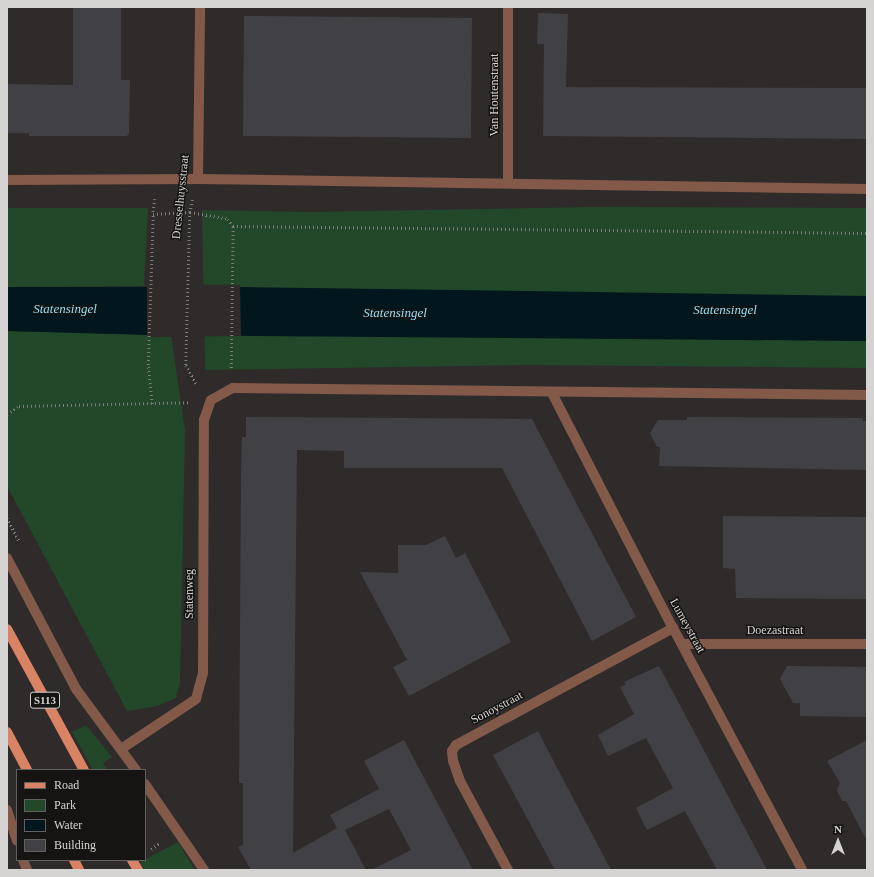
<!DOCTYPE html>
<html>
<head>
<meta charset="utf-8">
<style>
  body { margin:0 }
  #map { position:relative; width:874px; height:877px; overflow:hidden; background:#2f2b2a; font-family:"Times New Roman",serif }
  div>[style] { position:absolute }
  .green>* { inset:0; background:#224829 }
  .water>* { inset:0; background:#02161d }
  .pier>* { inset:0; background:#2f2b2a }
  .building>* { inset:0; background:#414145 }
  .path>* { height:2.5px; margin-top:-1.25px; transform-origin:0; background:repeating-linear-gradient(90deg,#7e7b7a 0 1px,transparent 0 4px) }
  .minor>* { height:10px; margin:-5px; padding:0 5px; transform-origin:5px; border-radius:5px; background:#83594a }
  .major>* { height:10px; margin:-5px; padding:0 5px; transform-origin:5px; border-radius:5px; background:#d98264 }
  span { translate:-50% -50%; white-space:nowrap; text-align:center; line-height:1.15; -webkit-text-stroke:3px #161413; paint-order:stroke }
  .shield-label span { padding:1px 3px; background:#161413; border:1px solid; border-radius:3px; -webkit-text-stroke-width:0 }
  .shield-label { font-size:11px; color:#d6d4d3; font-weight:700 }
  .street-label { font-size:12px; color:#d6d4d3 }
  .water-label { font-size:13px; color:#91dffb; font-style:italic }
  .frame { position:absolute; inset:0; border:8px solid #d6d4d3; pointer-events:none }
  .legend { position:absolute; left:16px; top:769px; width:130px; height:92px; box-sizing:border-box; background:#161413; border:1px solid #636160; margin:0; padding:5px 7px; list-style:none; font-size:12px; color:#d6d4d3 }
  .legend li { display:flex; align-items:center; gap:8px; height:20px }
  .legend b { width:20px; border:1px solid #636160 }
  .north { position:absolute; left:818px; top:821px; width:40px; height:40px; -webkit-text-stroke:3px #161413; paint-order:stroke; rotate:0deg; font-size:11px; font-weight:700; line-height:16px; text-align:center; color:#d6d4d3 }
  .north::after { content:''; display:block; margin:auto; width:14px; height:18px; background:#d6d4d3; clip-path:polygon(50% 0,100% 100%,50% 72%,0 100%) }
</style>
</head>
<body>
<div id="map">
  <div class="green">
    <i style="clip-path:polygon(594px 207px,867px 208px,867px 296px,816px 296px,243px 333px,867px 341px,867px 368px,531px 365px,205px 370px,202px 210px,310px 212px)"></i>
    <i style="clip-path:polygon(7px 208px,148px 208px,144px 286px,7px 287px)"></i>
    <i style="clip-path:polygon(7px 331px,171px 335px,185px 430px,180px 683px,176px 698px,157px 706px,127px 711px,7px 486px)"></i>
    <i style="clip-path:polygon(86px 725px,112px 757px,103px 763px,107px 770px,93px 770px,72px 732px)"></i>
    <i style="clip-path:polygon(178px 842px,195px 870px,144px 870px,140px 862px)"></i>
  </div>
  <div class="water">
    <i style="clip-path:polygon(7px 287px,245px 287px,867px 296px,867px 341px,149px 335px,7px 331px)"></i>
  </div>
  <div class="pier">
    <i style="clip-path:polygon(147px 284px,240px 285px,241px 336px,147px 337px)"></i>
  </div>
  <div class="building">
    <i style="clip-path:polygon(73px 7px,121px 7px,121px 80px,130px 80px,129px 133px,127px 136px,29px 136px,29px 133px,7px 133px,7px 84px,73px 85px)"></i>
    <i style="clip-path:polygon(538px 13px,568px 14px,566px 87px,867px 88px,867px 139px,543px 136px,544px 44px,537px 44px)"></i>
    <i style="clip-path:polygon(244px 16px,472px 18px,471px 138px,243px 136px)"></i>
    <i style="clip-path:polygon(246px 417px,532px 419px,636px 617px,592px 641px,502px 468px,344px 468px,344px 451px,297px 450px,293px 853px,337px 828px,330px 815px,379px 789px,364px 761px,404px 740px,473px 870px,371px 870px,411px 850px,389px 809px,345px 830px,366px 870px,251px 870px,238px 847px,243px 845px,243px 783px,239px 783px,241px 474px,242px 437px,246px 437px)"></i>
    <i style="clip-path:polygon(687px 417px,863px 418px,863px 421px,867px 421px,867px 470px,659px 466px,660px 447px,657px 447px,650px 433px,658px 420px,687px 420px)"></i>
    <i style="clip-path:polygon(723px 516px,867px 517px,867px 599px,736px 598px,735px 569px,723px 568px)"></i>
    <i style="clip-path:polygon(445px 536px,456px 558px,465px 553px,511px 642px,409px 696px,393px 667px,407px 660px,360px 572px,398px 573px,398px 545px,426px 545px)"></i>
    <i style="clip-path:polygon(659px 666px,699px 741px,767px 870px,717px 870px,685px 811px,647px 830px,636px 808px,673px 788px,646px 738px,608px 756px,598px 735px,634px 714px,620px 687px,626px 684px,624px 682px)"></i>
    <i style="clip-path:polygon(787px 666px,867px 667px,867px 717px,800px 716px,800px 703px,793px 703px,780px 679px)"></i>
    <i style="clip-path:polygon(538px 731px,555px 764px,611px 870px,555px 870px,493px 755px)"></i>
    <i style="clip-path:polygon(867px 740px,867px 841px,846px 801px,842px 801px,837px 790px,840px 783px,827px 761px)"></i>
  </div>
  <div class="path">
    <i style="left:155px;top:199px;width:15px;rotate:98deg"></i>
    <i style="left:153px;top:214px;width:37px;rotate:-3deg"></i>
    <i style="left:190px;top:212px;width:39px;rotate:10deg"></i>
    <i style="left:228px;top:219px;width:9px;rotate:54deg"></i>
    <i style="left:193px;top:200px;width:12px;rotate:104deg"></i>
    <i style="left:190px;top:212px;width:153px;rotate:91.5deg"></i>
    <i style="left:186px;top:365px;width:23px;rotate:61deg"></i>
    <i style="left:233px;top:226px;width:634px;rotate:0.63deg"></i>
    <i style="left:231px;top:368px;width:142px;rotate:-89.2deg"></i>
    <i style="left:152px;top:404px;width:39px;rotate:-96deg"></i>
    <i style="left:148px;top:365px;width:151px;rotate:-88.1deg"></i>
    <i style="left:7px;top:414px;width:14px;rotate:-34deg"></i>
    <i style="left:19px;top:406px;width:170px;rotate:-1.3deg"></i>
    <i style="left:7px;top:518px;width:26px;rotate:62deg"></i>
    <i style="left:151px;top:849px;width:11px;rotate:-34deg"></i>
  </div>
  <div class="minor">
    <i style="left:508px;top:7px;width:176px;rotate:90deg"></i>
    <i style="left:198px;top:179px;width:172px;rotate:-89.3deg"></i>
    <i style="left:7px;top:180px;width:191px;rotate:-0.3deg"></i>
    <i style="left:198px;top:179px;width:669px;rotate:0.86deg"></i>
    <i style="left:552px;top:393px;width:264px;rotate:62.8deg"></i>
    <i style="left:673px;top:628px;width:274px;rotate:61.9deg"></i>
    <i style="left:7px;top:558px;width:148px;rotate:62.2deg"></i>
    <i style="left:76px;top:689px;width:101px;rotate:53.5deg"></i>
    <i style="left:683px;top:644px;width:184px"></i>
    <i style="left:121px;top:749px;width:90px;rotate:-33.7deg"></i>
    <i style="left:196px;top:699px;width:27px;rotate:-75deg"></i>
    <i style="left:203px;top:673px;width:253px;rotate:-89.8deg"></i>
    <i style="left:204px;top:420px;width:21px;rotate:-71deg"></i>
    <i style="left:211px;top:400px;width:25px;rotate:-29deg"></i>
    <i style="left:233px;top:388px;width:634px;rotate:0.63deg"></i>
    <i style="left:145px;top:784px;width:104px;rotate:55.5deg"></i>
    <i style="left:7px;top:810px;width:32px;rotate:72deg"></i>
    <i style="left:23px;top:860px;width:11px;rotate:68deg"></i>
    <i style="left:508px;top:870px;width:101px;rotate:-118.3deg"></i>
    <i style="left:460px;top:781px;width:21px;rotate:-109deg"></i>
    <i style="left:453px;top:761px;width:10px;rotate:-96deg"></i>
    <i style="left:452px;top:751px;width:7px;rotate:-56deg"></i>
    <i style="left:456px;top:745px;width:247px;rotate:-28.3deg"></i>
  </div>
  <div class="major">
    <i style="left:7px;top:629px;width:161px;rotate:61.4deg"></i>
    <i style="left:7px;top:732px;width:43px;rotate:62.2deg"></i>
    <i style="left:74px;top:860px;width:11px;rotate:63deg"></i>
    <i style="left:132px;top:860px;width:12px;rotate:59deg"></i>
  </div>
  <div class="shield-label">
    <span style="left:45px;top:700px">S113</span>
  </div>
  <div class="street-label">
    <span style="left:495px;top:95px;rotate:-90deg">Van Houtenstraat</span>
    <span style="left:181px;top:197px;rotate:-84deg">Dresselhuysstraat</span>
    <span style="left:190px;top:594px;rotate:-90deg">Statenweg</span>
    <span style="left:687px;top:626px;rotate:61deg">Lumeystraat</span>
    <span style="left:775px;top:631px">Doezastraat</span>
    <span style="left:497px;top:708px;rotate:-28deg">Sonoystraat</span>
  </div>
  <div class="water-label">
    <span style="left:65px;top:309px">Statensingel</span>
    <span style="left:725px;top:310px">Statensingel</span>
    <span style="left:395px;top:313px">Statensingel</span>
  </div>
  <div class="frame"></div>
  <ul class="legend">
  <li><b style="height:5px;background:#d98264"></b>Road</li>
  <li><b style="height:11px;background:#224829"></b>Park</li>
  <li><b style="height:11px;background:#02161d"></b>Water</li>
  <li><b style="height:11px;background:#414145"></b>Building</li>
  </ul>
  <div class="north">N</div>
</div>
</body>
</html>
